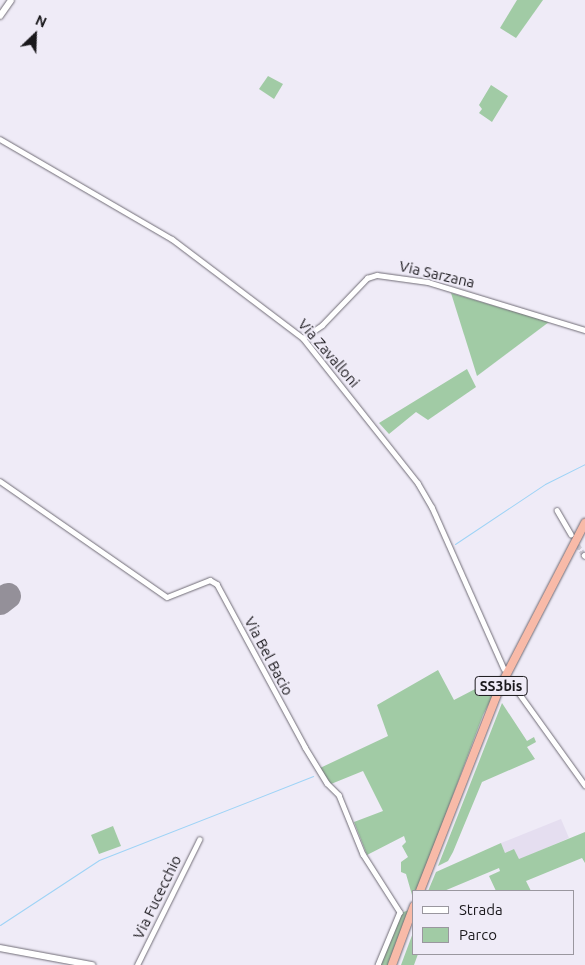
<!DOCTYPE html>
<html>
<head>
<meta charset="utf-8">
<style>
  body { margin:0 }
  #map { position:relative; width:585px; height:965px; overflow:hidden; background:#efebf7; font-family:Ubuntu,sans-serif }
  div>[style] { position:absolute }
  .built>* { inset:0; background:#e5def0 }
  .green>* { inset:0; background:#a1cba5 }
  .stream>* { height:1px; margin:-0.5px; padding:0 0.5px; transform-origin:0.5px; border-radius:0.5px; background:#9ed3f6 }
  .runway>* { height:26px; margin:-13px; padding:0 13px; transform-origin:13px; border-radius:13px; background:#949099 }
  .minor-tunnel>* { height:4.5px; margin-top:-2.25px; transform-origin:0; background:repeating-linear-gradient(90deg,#cfcbd6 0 4.5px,transparent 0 6.5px) }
  .roads { filter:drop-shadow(0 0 1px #706c76) drop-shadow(0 0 1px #706c76) }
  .minor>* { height:4.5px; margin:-2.25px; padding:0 2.25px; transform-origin:2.25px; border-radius:2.25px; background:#fff }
  .secondary>* { height:6px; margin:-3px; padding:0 3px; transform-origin:3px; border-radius:3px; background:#fff }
  .trunk>* { height:8px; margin:-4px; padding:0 4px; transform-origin:4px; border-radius:4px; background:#f8baa8 }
  span { translate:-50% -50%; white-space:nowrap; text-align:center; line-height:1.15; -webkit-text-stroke:4px #efebf7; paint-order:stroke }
  .shield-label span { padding:1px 4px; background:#efebf7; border:1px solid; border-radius:4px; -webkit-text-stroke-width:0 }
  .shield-label { font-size:14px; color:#1a181c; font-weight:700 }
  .street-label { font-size:15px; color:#1a181c }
  .legend { position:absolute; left:412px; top:890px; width:162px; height:65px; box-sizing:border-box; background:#efebf7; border:1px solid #9a979f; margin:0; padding:6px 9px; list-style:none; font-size:15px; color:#1a181c }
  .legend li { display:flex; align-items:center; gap:10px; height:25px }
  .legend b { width:25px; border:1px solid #9a979f }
  .north { position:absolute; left:10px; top:10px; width:50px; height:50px; -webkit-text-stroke:4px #efebf7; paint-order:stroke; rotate:24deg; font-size:14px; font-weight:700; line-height:20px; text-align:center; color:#1a181c }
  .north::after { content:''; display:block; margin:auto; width:18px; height:22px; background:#1a181c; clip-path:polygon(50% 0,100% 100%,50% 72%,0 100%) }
</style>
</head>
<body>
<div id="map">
  <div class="built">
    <i style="clip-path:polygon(561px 819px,569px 838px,519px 860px,505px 853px,501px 843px)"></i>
  </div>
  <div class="green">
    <i style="clip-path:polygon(517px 0,543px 0,516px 38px,500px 28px)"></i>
    <i style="clip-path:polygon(268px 76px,283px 84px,274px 99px,259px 89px)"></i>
    <i style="clip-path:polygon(491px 85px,508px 96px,492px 122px,479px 113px,482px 109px,479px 105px)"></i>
    <i style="clip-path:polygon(451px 293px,549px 322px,477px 376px)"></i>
    <i style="clip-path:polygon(467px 369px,476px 387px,428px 420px,416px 412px,389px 434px,379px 423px)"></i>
    <i style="clip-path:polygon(438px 670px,454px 700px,504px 674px,483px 715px,417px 891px,412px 895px,406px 874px,401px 872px,401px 862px,408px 857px,402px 846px,406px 842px,404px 836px,367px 855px,354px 822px,383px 811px,363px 771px,331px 784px,320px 768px,388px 736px,377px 705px)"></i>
    <i style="clip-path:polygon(502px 703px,527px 741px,534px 737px,536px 742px,527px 747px,535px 759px,482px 782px,453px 852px,448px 861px,438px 866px)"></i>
    <i style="clip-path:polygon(113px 826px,121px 846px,99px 854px,91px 835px)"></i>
    <i style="clip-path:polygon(585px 832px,585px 863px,582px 858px,526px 881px,531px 891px,496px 891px,489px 876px,500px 871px,499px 868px,444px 891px,428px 891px,436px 872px,501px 843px,505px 853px,514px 849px,519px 859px)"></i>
    <i style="clip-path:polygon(409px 910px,389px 965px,380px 965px,401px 913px)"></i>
    <i style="clip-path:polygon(414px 930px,414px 954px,418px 954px,414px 965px,401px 965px)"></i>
  </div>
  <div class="stream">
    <i style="left:455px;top:544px;width:108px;rotate:-33.7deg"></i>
    <i style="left:545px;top:484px;width:45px;rotate:-26.6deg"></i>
    <i style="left:0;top:925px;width:118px;rotate:-33.3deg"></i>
    <i style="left:99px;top:860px;width:230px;rotate:-21.4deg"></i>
  </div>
  <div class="runway">
    <i style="left:0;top:602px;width:10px;rotate:-37deg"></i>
  </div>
  <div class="minor-tunnel">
    <i style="left:571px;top:534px;width:25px;rotate:58deg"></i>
  </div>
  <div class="roads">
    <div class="minor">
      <i style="left:0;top:139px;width:199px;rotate:30.2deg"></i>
      <i style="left:172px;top:239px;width:164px;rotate:37.1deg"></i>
      <i style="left:303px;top:338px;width:185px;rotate:51.6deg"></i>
      <i style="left:418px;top:483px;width:28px;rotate:60deg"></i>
      <i style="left:432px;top:507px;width:177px;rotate:66deg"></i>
      <i style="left:303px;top:338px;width:23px;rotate:-34deg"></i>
      <i style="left:322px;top:325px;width:65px;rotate:-46.2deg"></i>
      <i style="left:367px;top:278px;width:10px;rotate:-17deg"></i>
      <i style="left:377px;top:275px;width:51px;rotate:7.8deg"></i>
      <i style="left:428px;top:282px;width:164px;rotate:17deg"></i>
      <i style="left:0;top:481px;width:203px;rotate:34.8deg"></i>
      <i style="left:167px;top:597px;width:46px;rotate:-21.6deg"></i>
      <i style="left:210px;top:580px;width:8px;rotate:30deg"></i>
      <i style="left:217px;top:584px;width:185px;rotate:61.6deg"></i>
      <i style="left:305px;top:747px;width:42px;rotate:58.6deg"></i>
      <i style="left:327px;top:783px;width:17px;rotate:45deg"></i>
      <i style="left:339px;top:795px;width:64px;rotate:67.9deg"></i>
      <i style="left:363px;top:854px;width:69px;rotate:57.5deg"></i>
      <i style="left:400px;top:912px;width:57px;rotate:112.5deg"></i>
      <i style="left:557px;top:510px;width:28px;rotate:60deg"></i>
      <i style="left:584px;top:555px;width:1px;rotate:45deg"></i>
      <i style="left:511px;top:682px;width:127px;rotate:54.3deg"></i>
      <i style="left:137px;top:965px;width:140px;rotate:-63.6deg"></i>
    </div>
    <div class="secondary">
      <i style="left:0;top:16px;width:19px;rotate:-55deg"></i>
      <i style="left:0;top:948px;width:94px;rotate:10.5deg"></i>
    </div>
    <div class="trunk">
      <i style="left:420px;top:891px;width:219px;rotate:-68.6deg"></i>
      <i style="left:500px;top:687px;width:185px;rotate:-62.6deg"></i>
      <i style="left:392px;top:965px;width:63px;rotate:-69.6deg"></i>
    </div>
  </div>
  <div class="shield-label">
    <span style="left:501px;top:686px">SS3bis</span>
  </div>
  <div class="street-label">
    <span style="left:437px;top:274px;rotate:13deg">Via Sarzana</span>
    <span style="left:329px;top:353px;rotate:49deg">Via Zavalloni</span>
    <span style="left:269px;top:656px;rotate:62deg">Via Bel Bacio</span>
    <span style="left:157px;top:897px;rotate:-64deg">Via Fucecchio</span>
  </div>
  <ul class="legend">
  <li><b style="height:6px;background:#fff"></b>Strada</li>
  <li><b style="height:14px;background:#a1cba5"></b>Parco</li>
  </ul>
  <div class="north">N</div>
</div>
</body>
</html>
